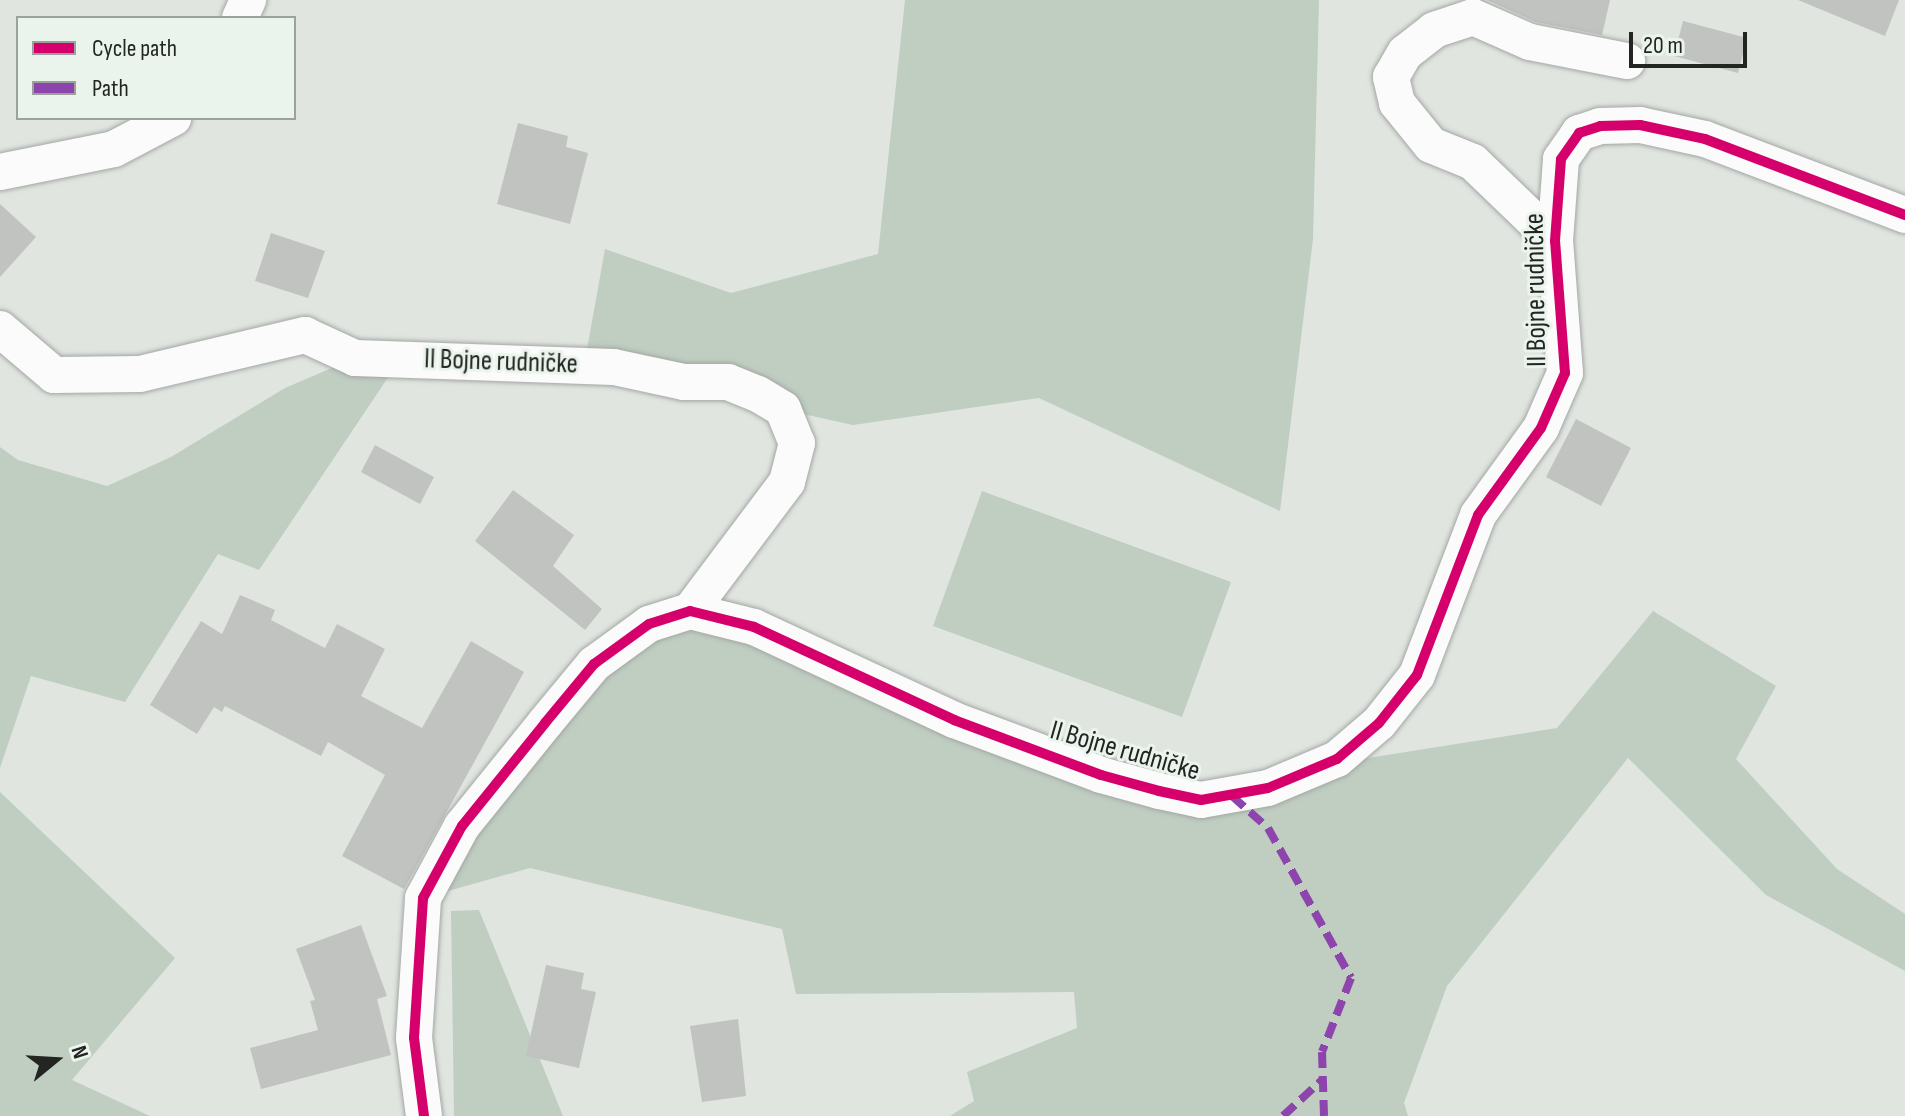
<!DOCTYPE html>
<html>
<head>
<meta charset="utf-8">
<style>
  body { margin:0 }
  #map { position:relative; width:1905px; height:1116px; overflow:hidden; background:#e0e5e0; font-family:"Sofia Sans Condensed",sans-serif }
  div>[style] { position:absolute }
  .green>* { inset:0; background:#bfcec1 }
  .building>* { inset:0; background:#c0c3c0 }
  .roads { filter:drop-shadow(0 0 2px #a4a7a4) drop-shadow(0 0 2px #a4a7a4) }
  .street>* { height:36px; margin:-18px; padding:0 18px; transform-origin:18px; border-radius:18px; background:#fafbfa }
  .quiet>* { height:8px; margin-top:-4px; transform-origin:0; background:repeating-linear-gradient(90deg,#8e44ad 0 16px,transparent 0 24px) }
  .cycleway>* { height:10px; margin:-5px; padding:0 5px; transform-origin:5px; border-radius:5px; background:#d6006c }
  span { translate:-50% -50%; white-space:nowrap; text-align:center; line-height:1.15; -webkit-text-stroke:6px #ebf4ec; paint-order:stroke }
  .street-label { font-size:28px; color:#222522 }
  .legend { position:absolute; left:16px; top:16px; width:280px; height:104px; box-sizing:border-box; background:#ebf4ec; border:2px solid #9ba19b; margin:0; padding:10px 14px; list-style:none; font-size:24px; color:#222522 }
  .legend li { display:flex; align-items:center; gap:16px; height:40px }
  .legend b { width:40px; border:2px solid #9ba19b }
  .north { position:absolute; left:16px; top:1020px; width:80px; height:80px; -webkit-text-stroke:6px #ebf4ec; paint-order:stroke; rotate:72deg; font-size:22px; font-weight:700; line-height:32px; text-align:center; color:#222522 }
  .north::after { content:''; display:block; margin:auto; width:28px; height:36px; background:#222522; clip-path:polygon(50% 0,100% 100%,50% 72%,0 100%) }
  .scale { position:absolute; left:1629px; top:32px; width:118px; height:36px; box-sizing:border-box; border:4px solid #222522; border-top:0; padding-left:10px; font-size:24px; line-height:28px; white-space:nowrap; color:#222522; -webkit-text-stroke:6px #ebf4ec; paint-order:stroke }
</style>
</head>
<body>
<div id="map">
  <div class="green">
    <i style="clip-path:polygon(905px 0,1319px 0,1313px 239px,1280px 511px,1039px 398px,853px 425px,584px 366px,605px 249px,731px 293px,878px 254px)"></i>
    <i style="clip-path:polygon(355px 358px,401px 358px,259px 570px,218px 554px,125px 702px,31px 676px,0 768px,0 447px,18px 460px,107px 486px,171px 457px,285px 388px)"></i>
    <i style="clip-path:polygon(982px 491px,1231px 582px,1182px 717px,933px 626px)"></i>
    <i style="clip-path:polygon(1653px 611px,1776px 686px,1736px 759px,1837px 869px,1905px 914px,1905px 971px,1766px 895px,1628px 758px,1447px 986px,1404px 1103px,1408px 1116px,950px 1116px,974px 1101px,967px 1072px,1077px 1028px,1074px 992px,796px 994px,782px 929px,530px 868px,423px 898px,567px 679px,681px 615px,1159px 791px,1557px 728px)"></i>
    <i style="clip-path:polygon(0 792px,175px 958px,72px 1080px,150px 1116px,0 1116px)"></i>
    <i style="clip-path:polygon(479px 910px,563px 1116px,454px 1116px,451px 911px)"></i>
  </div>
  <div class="building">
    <i style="clip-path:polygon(1487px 0,1610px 0,1602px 35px,1536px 22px)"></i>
    <i style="clip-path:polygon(1798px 0,1899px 0,1885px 36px)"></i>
    <i style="clip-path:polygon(1683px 21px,1747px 38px,1738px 73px,1674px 56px)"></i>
    <i style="clip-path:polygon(518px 123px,568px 136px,566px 147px,588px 153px,570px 224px,497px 204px)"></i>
    <i style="clip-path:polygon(0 204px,36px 237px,0 277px)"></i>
    <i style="clip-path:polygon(271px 233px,325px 251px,308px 298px,255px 281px)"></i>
    <i style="clip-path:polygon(1576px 419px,1631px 448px,1601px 506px,1546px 477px)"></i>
    <i style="clip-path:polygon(375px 445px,434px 477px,420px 504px,361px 472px)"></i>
    <i style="clip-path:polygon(513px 490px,574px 535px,553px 566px,602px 609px,585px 630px,475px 541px)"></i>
    <i style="clip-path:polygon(240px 595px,275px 610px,271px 620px,325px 648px,337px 624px,385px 649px,361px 696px,422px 728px,471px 641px,524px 672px,404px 889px,342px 856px,385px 775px,328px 742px,321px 756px,225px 706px,222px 712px,214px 707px,197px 734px,150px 705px,201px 621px,222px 634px)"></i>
    <i style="clip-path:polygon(361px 925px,387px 996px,377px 999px,391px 1055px,261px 1089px,250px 1048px,318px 1030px,310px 1001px,315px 1000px,296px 949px)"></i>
    <i style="clip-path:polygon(546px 965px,584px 973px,581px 989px,596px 992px,579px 1068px,526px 1056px)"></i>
    <i style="clip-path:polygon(738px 1019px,746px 1096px,702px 1102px,690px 1026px)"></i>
  </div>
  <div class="roads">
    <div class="street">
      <i style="left:240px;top:18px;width:20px;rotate:-66deg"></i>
      <i style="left:0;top:172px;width:116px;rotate:-11.4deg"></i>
      <i style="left:114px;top:149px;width:67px;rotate:-27.7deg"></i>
      <i style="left:1555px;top:241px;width:114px;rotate:-136.1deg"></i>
      <i style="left:1473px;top:162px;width:45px;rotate:-158deg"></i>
      <i style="left:1431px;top:145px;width:54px;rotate:-129deg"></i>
      <i style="left:1397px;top:103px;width:27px;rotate:-103deg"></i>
      <i style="left:1391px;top:77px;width:28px;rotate:-60deg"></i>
      <i style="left:1405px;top:53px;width:37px;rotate:-38deg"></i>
      <i style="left:1434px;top:30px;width:41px;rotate:-18.4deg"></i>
      <i style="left:1473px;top:17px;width:62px;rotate:23.7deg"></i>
      <i style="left:1530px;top:42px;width:99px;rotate:11.1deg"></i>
      <i style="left:0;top:329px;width:71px;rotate:40.4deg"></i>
      <i style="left:54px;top:375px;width:86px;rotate:-0.7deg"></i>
      <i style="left:140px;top:374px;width:170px;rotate:-13.3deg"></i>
      <i style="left:305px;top:335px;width:55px;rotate:24.7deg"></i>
      <i style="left:355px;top:358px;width:259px;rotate:2deg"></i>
      <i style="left:614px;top:367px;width:72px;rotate:12.1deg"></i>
      <i style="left:684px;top:382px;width:44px"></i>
      <i style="left:728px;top:382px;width:32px;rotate:22deg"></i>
      <i style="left:758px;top:394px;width:29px;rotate:31deg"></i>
      <i style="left:783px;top:409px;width:37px;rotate:68deg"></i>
      <i style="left:797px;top:443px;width:40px;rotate:104.4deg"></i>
      <i style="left:787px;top:482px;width:161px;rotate:126.9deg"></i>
      <i style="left:424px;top:1116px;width:79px;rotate:-97.3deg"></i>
      <i style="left:414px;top:1038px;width:140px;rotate:-86.3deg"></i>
      <i style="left:423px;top:898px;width:82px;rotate:-61.6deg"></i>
      <i style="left:462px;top:826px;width:132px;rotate:-51.1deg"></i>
      <i style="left:545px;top:723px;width:77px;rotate:-50.3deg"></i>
      <i style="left:594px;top:664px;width:68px;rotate:-36deg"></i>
      <i style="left:649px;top:624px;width:43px;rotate:-17.6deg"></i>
      <i style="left:690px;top:611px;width:66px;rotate:14deg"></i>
      <i style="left:754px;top:627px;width:221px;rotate:24.9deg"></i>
      <i style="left:954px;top:720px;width:157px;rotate:20.5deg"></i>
      <i style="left:1101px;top:775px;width:60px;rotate:15.4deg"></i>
      <i style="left:1159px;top:791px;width:43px;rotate:12.1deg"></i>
      <i style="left:1201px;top:800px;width:68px;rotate:-10.2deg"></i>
      <i style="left:1268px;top:788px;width:75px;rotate:-22.8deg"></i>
      <i style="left:1337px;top:759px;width:55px;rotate:-40.6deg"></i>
      <i style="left:1379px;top:723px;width:61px;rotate:-51.6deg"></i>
      <i style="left:1417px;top:675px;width:171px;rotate:-69.1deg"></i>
      <i style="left:1478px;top:515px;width:107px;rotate:-54.1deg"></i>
      <i style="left:1541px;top:428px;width:60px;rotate:-66.4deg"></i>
      <i style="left:1565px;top:373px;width:132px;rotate:-94.3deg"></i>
      <i style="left:1555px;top:241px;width:82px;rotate:-85.8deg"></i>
      <i style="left:1561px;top:159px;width:32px;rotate:-55deg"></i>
      <i style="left:1579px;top:133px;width:22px;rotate:-18deg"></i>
      <i style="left:1600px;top:126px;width:40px;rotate:-1.4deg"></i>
      <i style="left:1640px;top:125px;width:66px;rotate:12.2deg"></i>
      <i style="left:1705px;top:139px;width:214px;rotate:20.8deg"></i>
    </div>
  </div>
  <div class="quiet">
    <i style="left:1232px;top:796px;width:48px;rotate:41.6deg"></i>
    <i style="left:1268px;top:828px;width:171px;rotate:61deg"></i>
    <i style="left:1351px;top:978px;width:79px;rotate:111.4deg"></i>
    <i style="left:1322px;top:1052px;width:64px;rotate:88.2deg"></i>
    <i style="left:1283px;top:1116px;width:54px;rotate:-42.8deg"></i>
  </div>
  <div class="cycleway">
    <i style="left:424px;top:1116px;width:79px;rotate:-97.3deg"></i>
    <i style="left:414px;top:1038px;width:140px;rotate:-86.3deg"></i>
    <i style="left:423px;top:898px;width:82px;rotate:-61.6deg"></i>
    <i style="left:462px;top:826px;width:132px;rotate:-51.1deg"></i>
    <i style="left:545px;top:723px;width:77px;rotate:-50.3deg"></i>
    <i style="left:594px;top:664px;width:68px;rotate:-36deg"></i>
    <i style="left:649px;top:624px;width:43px;rotate:-17.6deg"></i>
    <i style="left:690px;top:611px;width:66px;rotate:14deg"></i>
    <i style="left:754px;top:627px;width:221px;rotate:24.9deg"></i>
    <i style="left:954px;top:720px;width:157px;rotate:20.5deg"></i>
    <i style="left:1101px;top:775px;width:60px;rotate:15.4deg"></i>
    <i style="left:1159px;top:791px;width:43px;rotate:12.1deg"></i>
    <i style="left:1201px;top:800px;width:68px;rotate:-10.2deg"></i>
    <i style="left:1268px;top:788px;width:75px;rotate:-22.8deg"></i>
    <i style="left:1337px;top:759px;width:55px;rotate:-40.6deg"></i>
    <i style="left:1379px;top:723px;width:61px;rotate:-51.6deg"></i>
    <i style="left:1417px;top:675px;width:171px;rotate:-69.1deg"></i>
    <i style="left:1478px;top:515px;width:107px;rotate:-54.1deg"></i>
    <i style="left:1541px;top:428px;width:60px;rotate:-66.4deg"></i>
    <i style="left:1565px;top:373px;width:132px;rotate:-94.3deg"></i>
    <i style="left:1555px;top:241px;width:82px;rotate:-85.8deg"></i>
    <i style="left:1561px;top:159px;width:32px;rotate:-55deg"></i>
    <i style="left:1579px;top:133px;width:22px;rotate:-18deg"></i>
    <i style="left:1600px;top:126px;width:40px;rotate:-1.4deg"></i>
    <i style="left:1640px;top:125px;width:66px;rotate:12.2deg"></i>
    <i style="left:1705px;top:139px;width:214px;rotate:20.8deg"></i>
  </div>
  <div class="street-label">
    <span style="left:1536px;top:290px;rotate:-91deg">II Bojne rudničke</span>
    <span style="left:501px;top:362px;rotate:2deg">II Bojne rudničke</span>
    <span style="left:1125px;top:751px;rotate:16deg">II Bojne rudničke</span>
  </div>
  <ul class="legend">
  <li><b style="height:10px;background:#d6006c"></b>Cycle path</li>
  <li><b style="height:10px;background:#8e44ad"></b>Path</li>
  </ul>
  <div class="north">N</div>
  <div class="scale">20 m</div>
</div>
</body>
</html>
